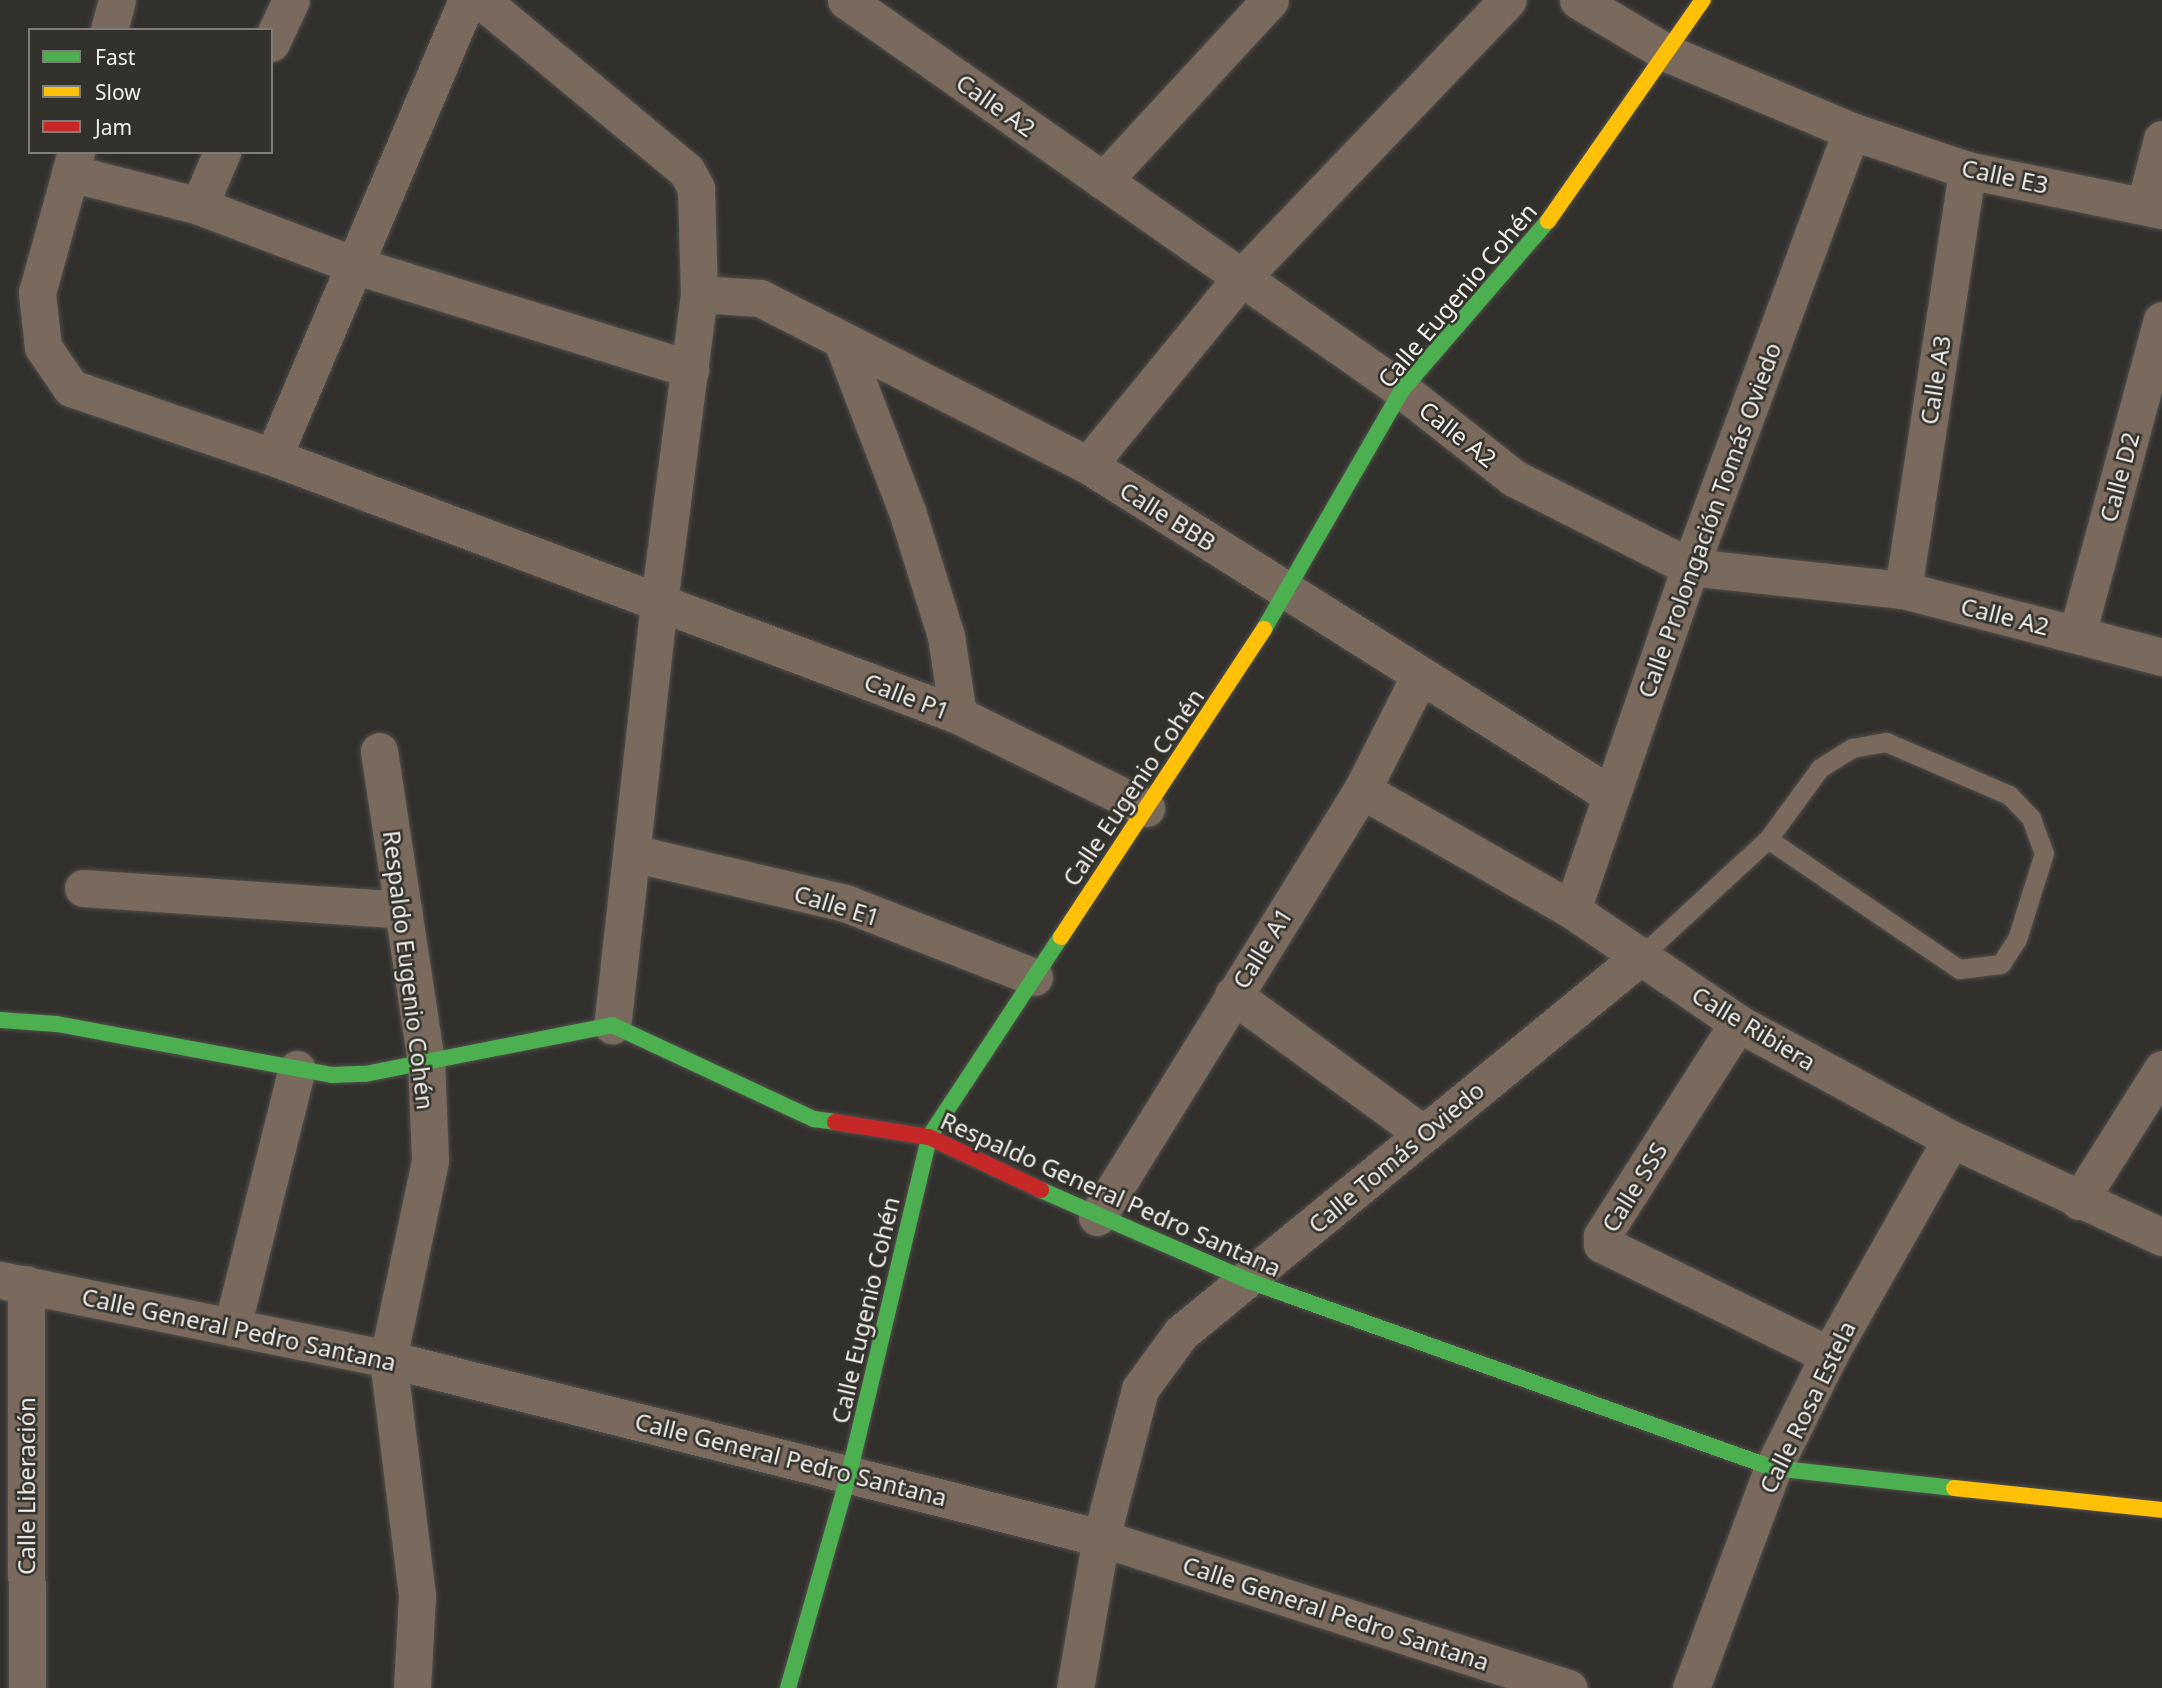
<!DOCTYPE html>
<html>
<head>
<meta charset="utf-8">
<style>
  body { margin:0 }
  #map { position:relative; width:2162px; height:1688px; overflow:hidden; background:#32302d; font-family:"Noto Sans",sans-serif }
  div>[style] { position:absolute }
  .roads { filter:drop-shadow(0 0 2px #504f4c) drop-shadow(0 0 2px #504f4c) }
  .lane>* { height:19px; margin:-9.5px; padding:0 9.5px; transform-origin:9.5px; border-radius:9.5px; background:#796a5d }
  .street>* { height:37px; margin:-18.5px; padding:0 18.5px; transform-origin:18.5px; border-radius:18.5px; background:#796a5d }
  .fast>* { height:16px; margin:-8px; padding:0 8px; transform-origin:8px; border-radius:8px; background:#4caf50 }
  .slow>* { height:16px; margin:-8px; padding:0 8px; transform-origin:8px; border-radius:8px; background:#ffc107 }
  .jam>* { height:16px; margin:-8px; padding:0 8px; transform-origin:8px; border-radius:8px; background:#c62828 }
  span { translate:-50% -50%; white-space:nowrap; text-align:center; line-height:1.15; -webkit-text-stroke:5px #33312c; paint-order:stroke }
  .street-label { font-size:24px; color:#f1efec }
  .legend { position:absolute; left:28px; top:28px; width:245px; height:126px; box-sizing:border-box; background:#33312c; border:2px solid #7f7d79; margin:0; padding:9px 12px; list-style:none; font-size:21px; color:#f1efec }
  .legend li { display:flex; align-items:center; gap:14px; height:35px }
  .legend b { width:35px; border:2px solid #7f7d79 }
</style>
</head>
<body>
<div id="map">
  <div class="roads">
    <div class="lane">
      <i style="left:1642px;top:955px;width:171px;rotate:-42.6deg"></i>
      <i style="left:1768px;top:839px;width:88px;rotate:-53.8deg"></i>
      <i style="left:1820px;top:768px;width:38px;rotate:-32deg"></i>
      <i style="left:1852px;top:748px;width:35px;rotate:-10deg"></i>
      <i style="left:1886px;top:742px;width:134px;rotate:23.3deg"></i>
      <i style="left:2009px;top:795px;width:32px;rotate:46deg"></i>
      <i style="left:2031px;top:818px;width:37px;rotate:70deg"></i>
      <i style="left:2044px;top:853px;width:90px;rotate:107.4deg"></i>
      <i style="left:2017px;top:939px;width:30px;rotate:123deg"></i>
      <i style="left:2001px;top:964px;width:42px;rotate:173.2deg"></i>
      <i style="left:1959px;top:969px;width:231px;rotate:-145.8deg"></i>
    </div>
    <div class="street">
      <i style="left:481px;top:0;width:266px;rotate:39.7deg"></i>
      <i style="left:686px;top:170px;width:21px;rotate:61deg"></i>
      <i style="left:696px;top:188px;width:106px;rotate:88.4deg"></i>
      <i style="left:699px;top:294px;width:311px;rotate:97.4deg"></i>
      <i style="left:659px;top:602px;width:426px;rotate:96.3deg"></i>
      <i style="left:846px;top:0;width:679px;rotate:35.05deg"></i>
      <i style="left:1402px;top:390px;width:142px;rotate:38.2deg"></i>
      <i style="left:1514px;top:478px;width:197px;rotate:26.8deg"></i>
      <i style="left:1690px;top:567px;width:214px;rotate:6.2deg"></i>
      <i style="left:1903px;top:590px;width:268px;rotate:14.5deg"></i>
      <i style="left:1578px;top:0;width:106px;rotate:30.7deg"></i>
      <i style="left:1669px;top:54px;width:198px;rotate:22.9deg"></i>
      <i style="left:1851px;top:131px;width:122px;rotate:18.6deg"></i>
      <i style="left:1967px;top:170px;width:199px;rotate:11.6deg"></i>
      <i style="left:109px;top:30px;width:31px;rotate:-75deg"></i>
      <i style="left:271px;top:43px;width:47px;rotate:-65.1deg"></i>
      <i style="left:76px;top:152px;width:146px;rotate:105.5deg"></i>
      <i style="left:37px;top:293px;width:54px;rotate:83.7deg"></i>
      <i style="left:43px;top:347px;width:50px;rotate:55.7deg"></i>
      <i style="left:71px;top:388px;width:213px;rotate:18.9deg"></i>
      <i style="left:273px;top:457px;width:732px;rotate:20.64deg"></i>
      <i style="left:958px;top:715px;width:210px;rotate:26.3deg"></i>
      <i style="left:70px;top:173px;width:133px;rotate:14.3deg"></i>
      <i style="left:199px;top:206px;width:169px;rotate:20.8deg"></i>
      <i style="left:357px;top:266px;width:349px;rotate:17.2deg"></i>
      <i style="left:1103px;top:181px;width:246px;rotate:-47.3deg"></i>
      <i style="left:2145px;top:205px;width:68px;rotate:-75.6deg"></i>
      <i style="left:199px;top:206px;width:59px;rotate:-66.9deg"></i>
      <i style="left:699px;top:294px;width:61px;rotate:3.8deg"></i>
      <i style="left:760px;top:298px;width:368px;rotate:27deg"></i>
      <i style="left:1088px;top:465px;width:618px;rotate:32.25deg"></i>
      <i style="left:842px;top:341px;width:182px;rotate:69.1deg"></i>
      <i style="left:907px;top:511px;width:131px;rotate:72.7deg"></i>
      <i style="left:946px;top:636px;width:80px;rotate:81.4deg"></i>
      <i style="left:273px;top:457px;width:496px;rotate:-67deg"></i>
      <i style="left:1088px;top:465px;width:243px;rotate:-50.7deg"></i>
      <i style="left:1242px;top:277px;width:384px;rotate:-46.2deg"></i>
      <i style="left:1903px;top:590px;width:425px;rotate:-81.3deg"></i>
      <i style="left:2077px;top:634px;width:325px;rotate:-74.9deg"></i>
      <i style="left:379px;top:751px;width:313px;rotate:81.4deg"></i>
      <i style="left:426px;top:1060px;width:101px;rotate:87.7deg"></i>
      <i style="left:430px;top:1161px;width:202px;rotate:102deg"></i>
      <i style="left:388px;top:1359px;width:239px;rotate:83deg"></i>
      <i style="left:417px;top:1596px;width:92px;rotate:93.1deg"></i>
      <i style="left:1362px;top:790px;width:242px;rotate:29.7deg"></i>
      <i style="left:1572px;top:910px;width:201px;rotate:34.2deg"></i>
      <i style="left:1738px;top:1023px;width:243px;rotate:28.6deg"></i>
      <i style="left:1951px;top:1139px;width:233px;rotate:24.9deg"></i>
      <i style="left:632px;top:853px;width:219px;rotate:13.2deg"></i>
      <i style="left:845px;top:903px;width:203px;rotate:21.4deg"></i>
      <i style="left:83px;top:888px;width:321px;rotate:3.9deg"></i>
      <i style="left:1572px;top:910px;width:363px;rotate:-71deg"></i>
      <i style="left:1690px;top:567px;width:465px;rotate:-69.7deg"></i>
      <i style="left:1233px;top:995px;width:234px;rotate:36.1deg"></i>
      <i style="left:1738px;top:1023px;width:253px;rotate:122.6deg"></i>
      <i style="left:1602px;top:1236px;width:8px;rotate:90deg"></i>
      <i style="left:1602px;top:1244px;width:253px;rotate:26.1deg"></i>
      <i style="left:2079px;top:1201px;width:156px;rotate:-57.8deg"></i>
      <i style="left:1097px;top:1217px;width:503px;rotate:-58.18deg"></i>
      <i style="left:1362px;top:790px;width:129px;rotate:-63.2deg"></i>
      <i style="left:0;top:1280px;width:396px;rotate:11.5deg"></i>
      <i style="left:388px;top:1359px;width:735px;rotate:14.09deg"></i>
      <i style="left:1101px;top:1538px;width:491px;rotate:17.8deg"></i>
      <i style="left:26px;top:1284px;width:404px;rotate:89.9deg"></i>
      <i style="left:232px;top:1327px;width:266px;rotate:-75.9deg"></i>
      <i style="left:1075px;top:1688px;width:152px;rotate:-80.2deg"></i>
      <i style="left:1101px;top:1538px;width:154px;rotate:-75.3deg"></i>
      <i style="left:1140px;top:1389px;width:69px;rotate:-53.8deg"></i>
      <i style="left:1181px;top:1333px;width:596px;rotate:-39.35deg"></i>
      <i style="left:1691px;top:1688px;width:235px;rotate:-69.6deg"></i>
      <i style="left:1773px;top:1468px;width:126px;rotate:-63.6deg"></i>
      <i style="left:1829px;top:1355px;width:248px;rotate:-60.5deg"></i>
    </div>
    <div class="fast">
      <i style="left:1264px;top:629px;width:276px;rotate:-60deg"></i>
      <i style="left:1402px;top:390px;width:223px;rotate:-49.2deg"></i>
      <i style="left:0;top:1020px;width:57px;rotate:4deg"></i>
      <i style="left:57px;top:1024px;width:279px;rotate:10.5deg"></i>
      <i style="left:331px;top:1075px;width:34px;rotate:-2deg"></i>
      <i style="left:365px;top:1074px;width:252px;rotate:-11.2deg"></i>
      <i style="left:612px;top:1025px;width:223px;rotate:25deg"></i>
      <i style="left:814px;top:1119px;width:21px;rotate:8deg"></i>
      <i style="left:1041px;top:1190px;width:227px;rotate:23.6deg"></i>
      <i style="left:1249px;top:1281px;width:556px;rotate:19.64deg"></i>
      <i style="left:1773px;top:1468px;width:182px;rotate:6.3deg"></i>
      <i style="left:788px;top:1688px;width:223px;rotate:-74.1deg"></i>
      <i style="left:849px;top:1474px;width:346px;rotate:-76.6deg"></i>
      <i style="left:929px;top:1137px;width:240px;rotate:-56.6deg"></i>
    </div>
    <div class="slow">
      <i style="left:1548px;top:221px;width:270px;rotate:-55deg"></i>
      <i style="left:1061px;top:937px;width:369px;rotate:-56.6deg"></i>
      <i style="left:1954px;top:1488px;width:209px;rotate:6deg"></i>
    </div>
    <div class="jam">
      <i style="left:835px;top:1122px;width:95px;rotate:9.1deg"></i>
      <i style="left:929px;top:1137px;width:124px;rotate:25.3deg"></i>
    </div>
  </div>
  <div class="street-label">
    <span style="left:996px;top:105px;rotate:35deg">Calle A2</span>
    <span style="left:2005px;top:176px;rotate:12deg">Calle E3</span>
    <span style="left:1457px;top:295px;rotate:-50deg">Calle Eugenio Cohén</span>
    <span style="left:1935px;top:380px;rotate:-81deg">Calle A3</span>
    <span style="left:1458px;top:434px;rotate:38deg">Calle A2</span>
    <span style="left:2119px;top:477px;rotate:-75deg">Calle D2</span>
    <span style="left:1168px;top:516px;rotate:32deg">Calle BBB</span>
    <span style="left:1709px;top:520px;rotate:-70deg">Calle Prolongación Tomás Oviedo</span>
    <span style="left:2005px;top:616px;rotate:14deg">Calle A2</span>
    <span style="left:907px;top:696px;rotate:21deg">Calle P1</span>
    <span style="left:1133px;top:787px;rotate:-56deg">Calle Eugenio Cohén</span>
    <span style="left:837px;top:905px;rotate:17deg">Calle E1</span>
    <span style="left:1262px;top:948px;rotate:-58deg">Calle A1</span>
    <span style="left:409px;top:970px;rotate:83deg">Respaldo Eugenio Cohén</span>
    <span style="left:1754px;top:1028px;rotate:31deg">Calle Ribiera</span>
    <span style="left:1396px;top:1157px;rotate:-40deg">Calle Tomás Oviedo</span>
    <span style="left:1634px;top:1187px;rotate:-58deg">Calle SSS</span>
    <span style="left:1111px;top:1194px;rotate:24deg">Respaldo General Pedro Santana</span>
    <span style="left:865px;top:1310px;rotate:-77deg">Calle Eugenio Cohén</span>
    <span style="left:239px;top:1329px;rotate:12deg">Calle General Pedro Santana</span>
    <span style="left:1807px;top:1407px;rotate:-64deg">Calle Rosa Estela</span>
    <span style="left:791px;top:1459px;rotate:14deg">Calle General Pedro Santana</span>
    <span style="left:26px;top:1486px;rotate:-90deg">Calle Liberación</span>
    <span style="left:1336px;top:1613px;rotate:18deg">Calle General Pedro Santana</span>
  </div>
  <ul class="legend">
  <li><b style="height:9px;background:#4caf50"></b>Fast</li>
  <li><b style="height:9px;background:#ffc107"></b>Slow</li>
  <li><b style="height:9px;background:#c62828"></b>Jam</li>
  </ul>
</div>
</body>
</html>
